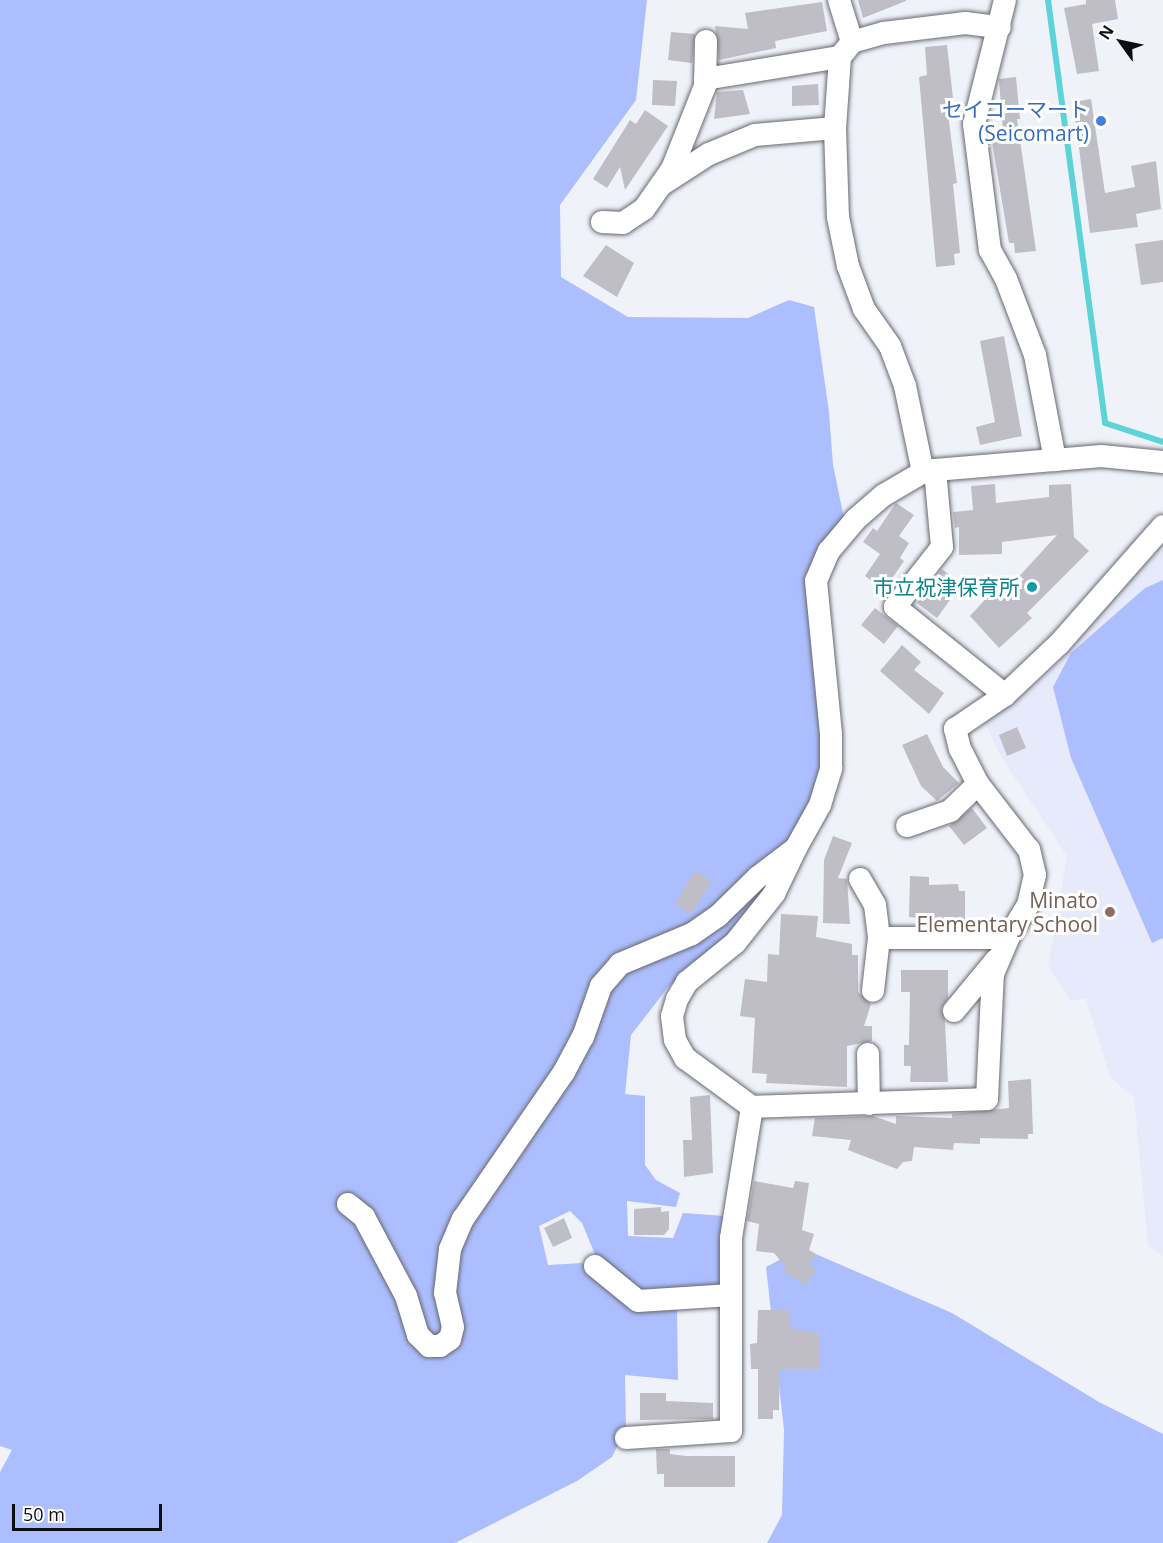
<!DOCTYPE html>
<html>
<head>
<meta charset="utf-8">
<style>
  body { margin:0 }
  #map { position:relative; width:1163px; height:1543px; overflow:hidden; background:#f0f2fa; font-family:"Open Sans","Noto Sans JP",sans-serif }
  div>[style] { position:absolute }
  .built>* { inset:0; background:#e6eafa }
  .green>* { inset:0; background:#adbeff }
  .stream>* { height:6px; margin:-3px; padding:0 3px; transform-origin:3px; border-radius:3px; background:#5dd3d7 }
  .building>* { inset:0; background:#bfbec6 }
  .roads { filter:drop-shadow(0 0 2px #676970) drop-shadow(0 0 2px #676970) }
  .minor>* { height:22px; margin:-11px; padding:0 11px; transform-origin:11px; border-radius:11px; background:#fff }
  .dots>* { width:16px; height:16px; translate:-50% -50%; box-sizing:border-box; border:3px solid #fff; border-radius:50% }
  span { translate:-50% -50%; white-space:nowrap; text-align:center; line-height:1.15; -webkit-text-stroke:6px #fff; paint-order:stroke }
  .shop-label { font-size:21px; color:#366cbe }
  .right { translate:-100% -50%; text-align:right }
  .culture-label { font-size:21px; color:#0d838f }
  .education-label { font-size:21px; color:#785e54 }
  .north { position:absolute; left:1091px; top:12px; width:60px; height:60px; -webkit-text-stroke:4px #fff; paint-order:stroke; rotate:303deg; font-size:16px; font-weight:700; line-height:24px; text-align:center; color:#0d0e11 }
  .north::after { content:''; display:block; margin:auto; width:21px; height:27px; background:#0d0e11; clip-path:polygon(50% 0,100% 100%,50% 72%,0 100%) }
  .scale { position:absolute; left:12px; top:1504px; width:150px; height:27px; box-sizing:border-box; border:3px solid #0d0e11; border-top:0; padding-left:8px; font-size:18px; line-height:21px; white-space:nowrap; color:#0d0e11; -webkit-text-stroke:4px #fff; paint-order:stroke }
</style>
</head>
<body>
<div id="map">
  <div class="built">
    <i style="clip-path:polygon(1163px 544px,1163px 1256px,1148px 1245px,1134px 1098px,1110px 1077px,1086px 999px,1070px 1000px,1048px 967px,1067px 856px,1003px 760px,984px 721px,1044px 677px)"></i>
  </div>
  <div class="green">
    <i style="clip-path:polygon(0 0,647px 0,636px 100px,560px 205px,561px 277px,628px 317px,748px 318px,789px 300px,814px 307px,829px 412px,833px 465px,844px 518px,816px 563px,827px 767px,769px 891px,732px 940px,669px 986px,631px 1035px,625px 1094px,645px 1096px,645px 1165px,656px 1180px,680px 1193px,676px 1207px,627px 1201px,628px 1236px,673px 1238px,683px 1213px,725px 1216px,726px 1291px,644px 1297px,596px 1257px,582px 1223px,570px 1211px,539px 1226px,548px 1265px,582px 1263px,635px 1306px,677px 1306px,678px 1380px,625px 1375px,626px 1428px,612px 1457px,577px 1481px,455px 1543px,0 1543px,0 1472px,12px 1450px,0 1446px)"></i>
    <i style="clip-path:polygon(1163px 580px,1163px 938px,1152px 943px,1071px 758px,1053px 687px,1071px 653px,1145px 588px)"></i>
    <i style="clip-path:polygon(802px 1248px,952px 1313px,1099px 1402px,1163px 1434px,1163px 1543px,767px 1543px,782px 1515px,784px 1430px,766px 1267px)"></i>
  </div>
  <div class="stream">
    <i style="left:1048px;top:0;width:427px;rotate:82.3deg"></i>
    <i style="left:1105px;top:423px;width:61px;rotate:18.1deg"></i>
  </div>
  <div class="building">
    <i style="clip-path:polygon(858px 0,906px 0,906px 1px,863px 18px)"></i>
    <i style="clip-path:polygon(1086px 0,1115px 0,1118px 19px,1092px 24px,1099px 71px,1077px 74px,1064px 8px,1086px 4px)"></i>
    <i style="clip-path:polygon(822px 2px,827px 31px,775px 41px,776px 48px,719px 60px,715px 26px,748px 29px,745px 13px)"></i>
    <i style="clip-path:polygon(671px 32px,695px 34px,692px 63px,668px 60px)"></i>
    <i style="clip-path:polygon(947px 45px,953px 98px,946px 99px,957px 183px,953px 184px,960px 253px,954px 254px,955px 265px,936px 267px,919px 77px,927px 75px,925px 47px)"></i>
    <i style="clip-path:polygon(1016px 77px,1020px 119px,1017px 119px,1036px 251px,1015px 253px,1014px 243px,1009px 243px,992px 142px,996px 142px,995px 134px,1003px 133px,999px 79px)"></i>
    <i style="clip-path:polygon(653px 80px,677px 81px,675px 106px,652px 105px)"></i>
    <i style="clip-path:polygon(818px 84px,819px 105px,792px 106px,792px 86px)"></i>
    <i style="clip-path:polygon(743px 90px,750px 114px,714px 119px,717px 92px)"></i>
    <i style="clip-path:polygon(1091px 99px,1105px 193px,1135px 187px,1131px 166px,1156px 161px,1161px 209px,1136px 214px,1138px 227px,1090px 233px,1073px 102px)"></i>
    <i style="clip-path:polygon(645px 110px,668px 126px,625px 190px,620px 167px,607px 188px,593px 179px,630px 120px,636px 124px)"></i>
    <i style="clip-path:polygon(1163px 240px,1163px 282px,1141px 285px,1135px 244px)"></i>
    <i style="clip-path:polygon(606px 245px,634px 263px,617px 297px,583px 276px)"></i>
    <i style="clip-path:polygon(1004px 336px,1022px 436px,980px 445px,976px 427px,995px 422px,980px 341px)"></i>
    <i style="clip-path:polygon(995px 484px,996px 503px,1049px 497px,1049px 485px,1071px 484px,1074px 537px,1089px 551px,1027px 613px,1032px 618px,999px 648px,970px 616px,1002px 581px,1002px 595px,1057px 535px,1002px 542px,1002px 554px,959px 555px,959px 527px,955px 528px,953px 512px,973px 510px,971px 486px)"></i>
    <i style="clip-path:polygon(896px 503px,914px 515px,899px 536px,909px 543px,900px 558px,904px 561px,884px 590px,865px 576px,880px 554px,863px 542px,873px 528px,877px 531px)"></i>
    <i style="clip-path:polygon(942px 569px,954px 579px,943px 595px,950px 600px,937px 618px,917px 603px)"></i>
    <i style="clip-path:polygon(875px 608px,898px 626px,884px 644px,861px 625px)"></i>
    <i style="clip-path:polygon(902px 645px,921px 662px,914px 670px,944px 693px,929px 714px,880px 671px)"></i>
    <i style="clip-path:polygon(1017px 727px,1026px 748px,1007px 756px,999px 735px)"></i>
    <i style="clip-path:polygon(927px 734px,943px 767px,959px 783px,937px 801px,921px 786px,902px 745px)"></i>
    <i style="clip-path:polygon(972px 808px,987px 828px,964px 845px,949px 826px)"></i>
    <i style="clip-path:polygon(833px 836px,852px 843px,838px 878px,847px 879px,850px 924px,823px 923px,824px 860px)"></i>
    <i style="clip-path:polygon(695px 871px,712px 881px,691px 914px,675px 904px)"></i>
    <i style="clip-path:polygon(910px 876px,929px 877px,929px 885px,958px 884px,959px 891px,965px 891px,965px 922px,919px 923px,919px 918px,909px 917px)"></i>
    <i style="clip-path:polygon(781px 914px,818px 916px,816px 937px,852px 944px,852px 955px,858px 955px,858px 992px,871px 1004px,864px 1026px,872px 1026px,872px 1041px,847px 1046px,847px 1087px,766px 1083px,767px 1074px,752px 1073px,755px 1018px,740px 1016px,745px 979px,767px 982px,768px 954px,779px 955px)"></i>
    <i style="clip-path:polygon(901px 970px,948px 970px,948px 998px,941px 1009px,945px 1021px,948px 1082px,910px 1082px,911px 1066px,904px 1066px,904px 1045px,909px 1045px,910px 992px,901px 992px)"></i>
    <i style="clip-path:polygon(1031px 1079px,1033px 1134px,1028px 1134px,1028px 1139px,980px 1138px,980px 1144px,954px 1143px,953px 1150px,914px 1147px,912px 1161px,903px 1162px,897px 1169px,848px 1150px,851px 1140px,812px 1136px,815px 1118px,873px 1116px,896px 1124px,896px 1116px,952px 1118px,952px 1114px,1009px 1108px,1008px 1081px)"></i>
    <i style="clip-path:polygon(710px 1095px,713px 1173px,684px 1177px,683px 1140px,692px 1140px,690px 1097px)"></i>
    <i style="clip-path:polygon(754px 1181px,793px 1188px,795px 1181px,809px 1183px,802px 1230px,814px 1234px,809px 1250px,816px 1254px,810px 1265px,816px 1269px,806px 1285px,783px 1271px,786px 1267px,774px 1253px,756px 1251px,759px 1224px,747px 1221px)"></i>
    <i style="clip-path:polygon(661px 1207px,661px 1212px,669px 1211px,669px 1229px,664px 1235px,634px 1235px,634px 1209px)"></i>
    <i style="clip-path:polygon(564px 1218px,572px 1238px,553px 1247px,544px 1228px)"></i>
    <i style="clip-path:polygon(758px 1310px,790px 1310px,790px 1328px,819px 1334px,820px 1369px,780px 1369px,779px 1410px,773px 1410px,773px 1419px,758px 1419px,758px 1369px,751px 1369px,750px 1344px,757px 1343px)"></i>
    <i style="clip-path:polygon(640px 1393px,666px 1393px,666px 1401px,713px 1403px,713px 1419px,640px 1420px)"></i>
    <i style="clip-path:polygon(656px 1449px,670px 1449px,670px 1454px,686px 1456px,735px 1456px,735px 1487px,664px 1487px,664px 1474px,657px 1474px)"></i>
  </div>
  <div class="roads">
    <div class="minor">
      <i style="left:839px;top:0;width:44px;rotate:72.8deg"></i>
      <i style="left:1005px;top:0;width:128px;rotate:104deg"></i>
      <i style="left:974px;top:124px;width:127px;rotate:82.8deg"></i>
      <i style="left:990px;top:250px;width:33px;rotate:61deg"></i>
      <i style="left:1006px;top:279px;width:81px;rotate:69.1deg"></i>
      <i style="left:1035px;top:355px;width:107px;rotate:79.2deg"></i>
      <i style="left:840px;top:57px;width:71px;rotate:94deg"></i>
      <i style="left:835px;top:128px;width:89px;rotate:88.1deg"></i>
      <i style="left:838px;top:217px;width:50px;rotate:78.5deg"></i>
      <i style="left:848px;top:266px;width:46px;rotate:69.6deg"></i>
      <i style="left:864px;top:309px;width:45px;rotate:54.9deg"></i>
      <i style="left:890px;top:346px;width:43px;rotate:69.4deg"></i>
      <i style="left:905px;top:386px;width:88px;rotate:78.2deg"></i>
      <i style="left:923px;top:472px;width:12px;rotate:-9deg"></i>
      <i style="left:705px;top:79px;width:137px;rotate:-9.3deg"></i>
      <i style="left:840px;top:57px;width:19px;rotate:-51deg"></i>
      <i style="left:852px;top:42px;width:33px;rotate:-16deg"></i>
      <i style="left:884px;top:33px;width:82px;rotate:-7deg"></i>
      <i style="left:965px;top:23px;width:35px;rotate:7deg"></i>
      <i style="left:661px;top:185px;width:57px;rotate:-32.9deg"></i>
      <i style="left:709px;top:154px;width:50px;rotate:-22.4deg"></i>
      <i style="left:755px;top:135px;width:80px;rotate:-5deg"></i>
      <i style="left:602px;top:222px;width:21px;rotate:3deg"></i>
      <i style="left:623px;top:223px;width:25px;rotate:-34deg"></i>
      <i style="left:644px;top:209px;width:49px;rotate:-55deg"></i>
      <i style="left:672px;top:169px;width:89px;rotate:-68.3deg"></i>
      <i style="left:705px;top:86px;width:45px;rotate:-88.7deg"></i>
      <i style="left:1005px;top:695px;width:141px;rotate:-141.3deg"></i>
      <i style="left:895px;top:607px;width:76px;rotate:-51.9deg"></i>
      <i style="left:942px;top:547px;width:77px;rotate:-95.2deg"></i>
      <i style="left:935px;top:470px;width:167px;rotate:-4.8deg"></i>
      <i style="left:1101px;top:456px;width:62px;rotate:5.5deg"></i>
      <i style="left:907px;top:826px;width:46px;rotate:-19.2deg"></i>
      <i style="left:950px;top:811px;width:39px;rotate:-44deg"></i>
      <i style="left:796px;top:848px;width:51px;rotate:115.6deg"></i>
      <i style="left:774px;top:894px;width:63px;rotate:128.5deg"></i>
      <i style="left:735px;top:943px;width:62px;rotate:140.9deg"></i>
      <i style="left:687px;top:982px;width:20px;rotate:120deg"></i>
      <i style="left:677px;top:999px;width:18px;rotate:106deg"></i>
      <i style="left:672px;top:1016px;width:24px;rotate:83deg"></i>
      <i style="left:675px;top:1040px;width:21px;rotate:61deg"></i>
      <i style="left:685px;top:1058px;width:83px;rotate:36.2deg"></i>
      <i style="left:752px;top:1107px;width:235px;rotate:-1.9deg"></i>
      <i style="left:987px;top:1099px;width:125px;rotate:-87.3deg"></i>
      <i style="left:993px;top:974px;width:39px;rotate:-67deg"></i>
      <i style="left:1008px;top:938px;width:39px;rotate:-59deg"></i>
      <i style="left:1028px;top:905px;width:31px;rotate:-77deg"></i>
      <i style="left:1035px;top:875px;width:26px;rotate:-103deg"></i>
      <i style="left:1029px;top:850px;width:83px;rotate:-127.7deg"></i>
      <i style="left:978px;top:784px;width:39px;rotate:-117deg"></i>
      <i style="left:960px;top:749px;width:21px;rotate:-104deg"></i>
      <i style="left:955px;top:729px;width:60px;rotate:-34.2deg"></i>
      <i style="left:1005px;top:695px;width:74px;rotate:-43.4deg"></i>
      <i style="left:1059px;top:644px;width:157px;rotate:-48.6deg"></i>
      <i style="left:860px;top:879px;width:30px;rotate:60deg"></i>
      <i style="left:875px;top:905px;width:33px;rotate:83deg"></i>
      <i style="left:879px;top:938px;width:53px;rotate:96.5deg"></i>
      <i style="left:879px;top:938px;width:129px"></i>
      <i style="left:954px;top:1011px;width:67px;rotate:-50.4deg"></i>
      <i style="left:868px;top:1054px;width:50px;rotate:88.9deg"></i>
      <i style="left:348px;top:1204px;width:21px;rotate:39deg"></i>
      <i style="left:364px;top:1217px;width:89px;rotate:62deg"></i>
      <i style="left:406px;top:1296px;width:41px;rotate:72.9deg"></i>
      <i style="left:418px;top:1335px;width:16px;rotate:45deg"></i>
      <i style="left:429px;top:1346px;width:11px"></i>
      <i style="left:440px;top:1346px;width:12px;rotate:-35deg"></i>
      <i style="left:450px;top:1339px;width:12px;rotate:-76deg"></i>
      <i style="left:453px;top:1327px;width:35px;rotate:-103deg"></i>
      <i style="left:445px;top:1293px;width:44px;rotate:-83.5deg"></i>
      <i style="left:450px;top:1249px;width:33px;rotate:-67deg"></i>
      <i style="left:463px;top:1219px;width:178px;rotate:-55.5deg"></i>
      <i style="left:564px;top:1072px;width:40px;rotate:-62deg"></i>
      <i style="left:583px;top:1037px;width:54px;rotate:-70.6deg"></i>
      <i style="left:601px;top:986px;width:29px;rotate:-49deg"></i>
      <i style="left:620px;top:964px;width:78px;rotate:-22.6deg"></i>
      <i style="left:692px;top:934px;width:32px;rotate:-35deg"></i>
      <i style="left:718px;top:916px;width:56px;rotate:-44.3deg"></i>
      <i style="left:758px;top:877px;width:48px;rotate:-37.3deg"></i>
      <i style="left:796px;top:848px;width:49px;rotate:-60.8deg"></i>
      <i style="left:820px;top:805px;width:39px;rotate:-73deg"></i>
      <i style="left:831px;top:768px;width:34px;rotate:-90deg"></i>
      <i style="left:831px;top:734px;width:154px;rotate:-95.6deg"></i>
      <i style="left:816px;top:581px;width:33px;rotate:-67deg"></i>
      <i style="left:829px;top:551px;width:42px;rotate:-49.8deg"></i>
      <i style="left:856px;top:519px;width:37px;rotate:-41deg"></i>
      <i style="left:884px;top:495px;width:45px;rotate:-30.5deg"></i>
      <i style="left:595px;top:1266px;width:55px;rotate:39.1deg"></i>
      <i style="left:638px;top:1301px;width:93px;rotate:-3.7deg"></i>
      <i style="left:626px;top:1438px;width:105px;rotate:-3.8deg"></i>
      <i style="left:731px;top:1431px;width:193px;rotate:-90deg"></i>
      <i style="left:731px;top:1238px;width:133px;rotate:-80.9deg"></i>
    </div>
  </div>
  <div class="dots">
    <i style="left:1101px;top:121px;background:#3f7fe0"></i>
    <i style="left:1032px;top:587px;background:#0f9aa8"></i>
    <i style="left:1110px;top:912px;background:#8d6e63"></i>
  </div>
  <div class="shop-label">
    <span class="right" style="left:1089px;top:121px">セイコーマート<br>(Seicomart)</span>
  </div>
  <div class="culture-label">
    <span class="right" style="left:1020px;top:587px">市立祝津保育所</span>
  </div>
  <div class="education-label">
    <span class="right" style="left:1098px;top:912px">Minato<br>Elementary School</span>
  </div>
  <div class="north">N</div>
  <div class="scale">50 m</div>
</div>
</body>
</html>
